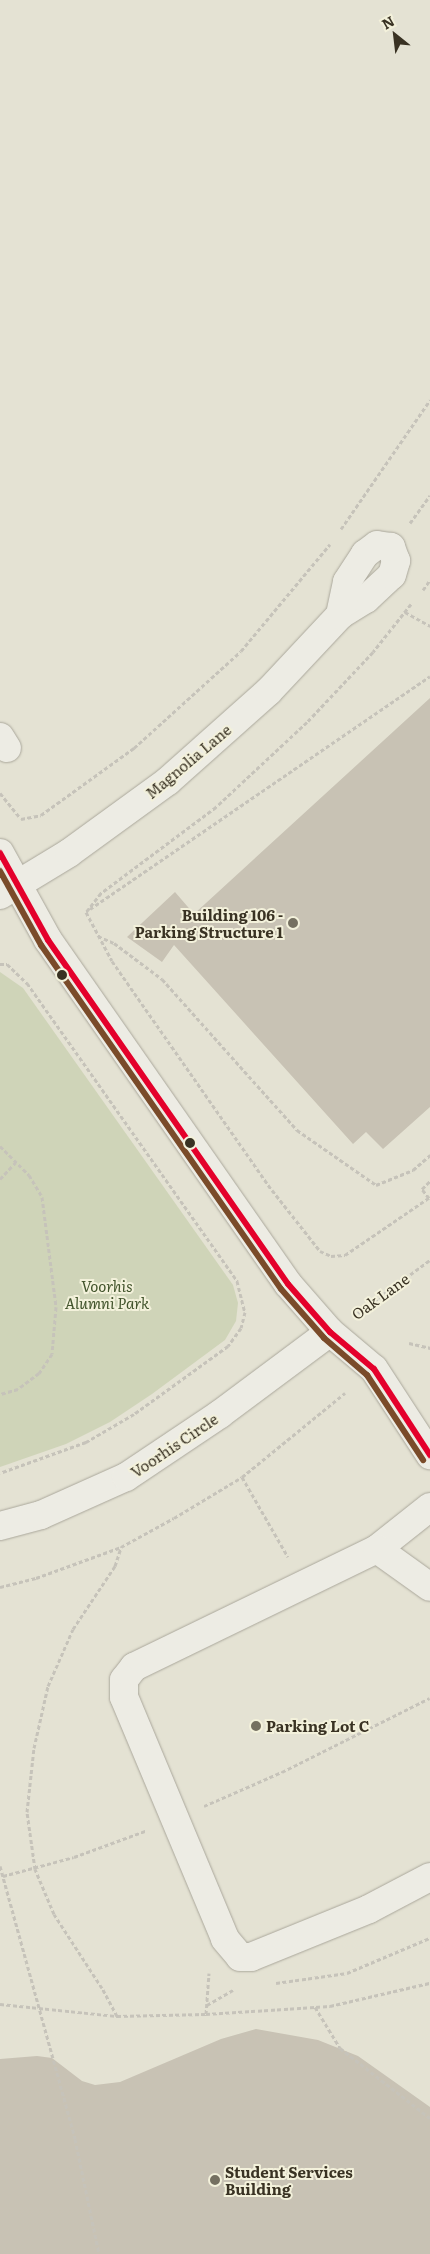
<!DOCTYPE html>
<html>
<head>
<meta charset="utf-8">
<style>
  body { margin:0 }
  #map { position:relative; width:430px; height:2254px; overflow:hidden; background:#e4e2d3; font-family:Literata,serif }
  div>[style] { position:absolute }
  .green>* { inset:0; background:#cfd4b8 }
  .building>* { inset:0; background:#c8c2b4 }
  .path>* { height:3px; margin-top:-1.5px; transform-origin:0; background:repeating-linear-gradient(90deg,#c6c3ba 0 4px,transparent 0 6.5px) }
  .roads { filter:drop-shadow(0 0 1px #aaa79b) drop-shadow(0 0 1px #aaa79b) }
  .minor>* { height:28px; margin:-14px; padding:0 14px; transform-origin:14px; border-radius:14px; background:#edece4 }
  .bus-1>* { height:6px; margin:-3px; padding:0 3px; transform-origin:3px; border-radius:3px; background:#e4002b }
  .bus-2>* { height:6px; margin:-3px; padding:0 3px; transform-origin:3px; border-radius:3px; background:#7a4b2a }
  .dots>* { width:14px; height:14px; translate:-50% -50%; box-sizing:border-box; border:2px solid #f3f1db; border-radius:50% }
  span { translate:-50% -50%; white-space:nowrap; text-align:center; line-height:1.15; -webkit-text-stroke:4px #f3f1db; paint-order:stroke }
  .street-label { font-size:15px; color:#393223 }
  .poi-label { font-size:15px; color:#393223; font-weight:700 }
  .right { translate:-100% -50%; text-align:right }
  .left { translate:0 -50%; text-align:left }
  .park-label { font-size:15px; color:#42542c; font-style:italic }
  .north { position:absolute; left:370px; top:10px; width:50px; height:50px; -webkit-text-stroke:4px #f3f1db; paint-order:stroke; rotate:331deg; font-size:14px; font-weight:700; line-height:20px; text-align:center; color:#393223 }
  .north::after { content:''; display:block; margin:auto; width:18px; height:22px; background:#393223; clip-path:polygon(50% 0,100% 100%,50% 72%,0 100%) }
</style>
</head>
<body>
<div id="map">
  <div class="green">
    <i style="clip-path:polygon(0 972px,23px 988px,233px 1285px,238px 1303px,236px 1321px,225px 1340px,152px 1394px,110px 1422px,66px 1444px,0 1467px)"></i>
  </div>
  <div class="building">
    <i style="clip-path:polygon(430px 698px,430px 1107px,383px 1149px,366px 1132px,353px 1144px,174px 945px,162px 962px,127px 937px,175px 892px,194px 914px)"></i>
    <i style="clip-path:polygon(256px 2029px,318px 2040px,358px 2056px,430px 2107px,430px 2254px,0 2254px,0 2059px,37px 2056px,52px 2058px,82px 2081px,95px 2085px,120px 2082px,221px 2039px)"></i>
  </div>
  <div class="path">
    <i style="left:410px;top:523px;width:34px;rotate:-54deg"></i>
    <i style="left:341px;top:529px;width:157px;rotate:-55.4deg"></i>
    <i style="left:423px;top:590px;width:12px;rotate:-55deg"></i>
    <i style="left:411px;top:604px;width:61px;rotate:128.4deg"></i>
    <i style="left:373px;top:652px;width:96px;rotate:133.3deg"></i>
    <i style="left:307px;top:722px;width:125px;rotate:137deg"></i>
    <i style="left:216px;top:807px;width:144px;rotate:143.2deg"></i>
    <i style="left:101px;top:893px;width:24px;rotate:128deg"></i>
    <i style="left:86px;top:912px;width:55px;rotate:62deg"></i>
    <i style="left:112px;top:961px;width:279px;rotate:55.1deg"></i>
    <i style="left:272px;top:1190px;width:78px;rotate:51.8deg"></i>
    <i style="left:320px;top:1251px;width:12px;rotate:24deg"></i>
    <i style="left:331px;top:1256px;width:14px;rotate:-4deg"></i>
    <i style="left:345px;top:1255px;width:103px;rotate:-34.3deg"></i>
    <i style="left:405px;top:612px;width:29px;rotate:29deg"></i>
    <i style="left:0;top:793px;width:33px;rotate:51deg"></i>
    <i style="left:21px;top:819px;width:20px;rotate:-11deg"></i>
    <i style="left:41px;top:815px;width:115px;rotate:-35.8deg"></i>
    <i style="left:134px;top:748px;width:144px;rotate:-42.2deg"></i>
    <i style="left:241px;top:651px;width:139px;rotate:-50.2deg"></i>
    <i style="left:90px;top:909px;width:412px;rotate:-34.4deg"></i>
    <i style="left:98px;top:936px;width:17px;rotate:24deg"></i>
    <i style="left:114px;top:943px;width:60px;rotate:36.9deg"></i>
    <i style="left:162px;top:979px;width:203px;rotate:48.2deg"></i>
    <i style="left:297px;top:1130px;width:96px;rotate:34.8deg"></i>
    <i style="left:376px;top:1185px;width:40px;rotate:-22deg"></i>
    <i style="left:413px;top:1170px;width:23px;rotate:-41deg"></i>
    <i style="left:0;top:964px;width:7px"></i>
    <i style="left:7px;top:964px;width:28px;rotate:44deg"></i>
    <i style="left:27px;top:983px;width:365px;rotate:54.8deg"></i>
    <i style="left:237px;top:1281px;width:32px;rotate:76deg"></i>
    <i style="left:245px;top:1312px;width:16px;rotate:104deg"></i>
    <i style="left:241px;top:1328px;width:22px;rotate:126deg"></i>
    <i style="left:228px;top:1346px;width:116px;rotate:144.1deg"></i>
    <i style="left:134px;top:1414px;width:56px;rotate:149.7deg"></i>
    <i style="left:86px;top:1442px;width:91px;rotate:160.2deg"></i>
    <i style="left:0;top:1146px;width:41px;rotate:45deg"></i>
    <i style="left:29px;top:1175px;width:26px;rotate:59deg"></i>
    <i style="left:42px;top:1197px;width:111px;rotate:82.7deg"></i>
    <i style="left:56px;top:1307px;width:47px;rotate:94.9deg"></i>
    <i style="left:52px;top:1354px;width:23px;rotate:124deg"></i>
    <i style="left:39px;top:1373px;width:26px;rotate:143deg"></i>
    <i style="left:18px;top:1389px;width:19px;rotate:164deg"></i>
    <i style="left:0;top:1179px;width:23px;rotate:-47deg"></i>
    <i style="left:429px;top:1198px;width:11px;rotate:-128deg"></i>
    <i style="left:422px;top:1189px;width:11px;rotate:-45deg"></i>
    <i style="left:358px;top:1313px;width:89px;rotate:-36.4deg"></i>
    <i style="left:409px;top:1343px;width:22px;rotate:13deg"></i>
    <i style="left:242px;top:1477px;width:92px;rotate:60.1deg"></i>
    <i style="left:0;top:1587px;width:37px;rotate:-14deg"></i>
    <i style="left:36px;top:1578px;width:90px;rotate:-20deg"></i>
    <i style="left:121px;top:1547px;width:60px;rotate:-28.7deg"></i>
    <i style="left:174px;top:1518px;width:79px;rotate:-31.1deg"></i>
    <i style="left:242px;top:1477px;width:133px;rotate:-39.2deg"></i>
    <i style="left:204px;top:1806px;width:85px;rotate:-23.6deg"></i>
    <i style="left:282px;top:1772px;width:165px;rotate:-26.6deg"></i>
    <i style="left:0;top:1866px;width:283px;rotate:74.6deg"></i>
    <i style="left:75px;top:2139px;width:117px;rotate:78.2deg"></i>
    <i style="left:3px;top:1876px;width:73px;rotate:-15deg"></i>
    <i style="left:74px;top:1857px;width:76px;rotate:-20.1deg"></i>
    <i style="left:276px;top:1983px;width:72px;rotate:-8deg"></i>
    <i style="left:347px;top:1973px;width:90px;rotate:-22.9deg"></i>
    <i style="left:0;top:2004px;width:118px;rotate:5.9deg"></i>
    <i style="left:117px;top:2016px;width:89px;rotate:-1.3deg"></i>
    <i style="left:206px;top:2014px;width:124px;rotate:-3.7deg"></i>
    <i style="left:330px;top:2006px;width:103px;rotate:-13deg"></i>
    <i style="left:207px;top:2005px;width:30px;rotate:-30deg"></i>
    <i style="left:315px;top:2007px;width:48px;rotate:58.6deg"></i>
    <i style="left:340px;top:2048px;width:114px;rotate:37.9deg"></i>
    <i style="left:206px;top:2014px;width:41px;rotate:-85.8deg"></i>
    <i style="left:117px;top:2016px;width:32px;rotate:-118deg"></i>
    <i style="left:102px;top:1988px;width:88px;rotate:-123deg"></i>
    <i style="left:54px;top:1914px;width:49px;rotate:-112.9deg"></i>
    <i style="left:35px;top:1869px;width:58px;rotate:-98deg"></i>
    <i style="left:27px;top:1812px;width:64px;rotate:-83.8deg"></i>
    <i style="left:34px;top:1748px;width:64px;rotate:-77.3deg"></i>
    <i style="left:48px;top:1686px;width:62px;rotate:-66.3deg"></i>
    <i style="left:73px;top:1629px;width:76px;rotate:-56.3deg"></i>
    <i style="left:115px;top:1566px;width:20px;rotate:-72deg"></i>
  </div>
  <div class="roads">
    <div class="minor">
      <i style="left:0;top:737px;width:13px;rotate:58deg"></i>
      <i style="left:0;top:853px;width:99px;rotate:61.1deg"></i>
      <i style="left:48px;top:940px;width:419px;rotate:55.1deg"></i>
      <i style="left:288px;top:1284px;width:64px;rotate:48.8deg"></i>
      <i style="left:330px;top:1332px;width:57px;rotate:40.1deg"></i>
      <i style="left:374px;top:1369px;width:103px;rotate:56.9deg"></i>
      <i style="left:0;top:895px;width:81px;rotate:-31.3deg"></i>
      <i style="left:69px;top:853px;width:122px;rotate:-36deg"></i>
      <i style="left:168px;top:781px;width:134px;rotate:-41.7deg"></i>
      <i style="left:268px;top:692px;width:105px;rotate:-46.9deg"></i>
      <i style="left:340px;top:615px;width:31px;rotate:-32deg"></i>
      <i style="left:366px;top:599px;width:35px;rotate:-43deg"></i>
      <i style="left:392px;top:575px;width:15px;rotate:-74deg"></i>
      <i style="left:396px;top:561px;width:15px;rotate:-110deg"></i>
      <i style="left:391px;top:547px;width:14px;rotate:-172deg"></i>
      <i style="left:377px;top:545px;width:15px;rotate:143deg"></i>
      <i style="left:365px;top:554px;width:33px;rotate:123deg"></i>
      <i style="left:347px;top:582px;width:34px;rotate:102deg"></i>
      <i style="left:430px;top:1507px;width:68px;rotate:141.6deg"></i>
      <i style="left:377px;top:1549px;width:270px;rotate:154.1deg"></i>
      <i style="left:134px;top:1667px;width:16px;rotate:128deg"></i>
      <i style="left:124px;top:1680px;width:17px;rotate:90deg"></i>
      <i style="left:124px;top:1697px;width:262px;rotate:67.3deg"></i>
      <i style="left:225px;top:1939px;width:23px;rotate:50deg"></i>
      <i style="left:240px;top:1957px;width:11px"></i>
      <i style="left:251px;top:1957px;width:127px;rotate:-22.1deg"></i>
      <i style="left:369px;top:1909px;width:69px;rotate:-27.7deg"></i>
      <i style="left:0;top:1526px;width:42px;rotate:-15deg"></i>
      <i style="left:41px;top:1515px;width:93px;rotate:-24.1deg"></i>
      <i style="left:126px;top:1477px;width:113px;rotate:-33.8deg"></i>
      <i style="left:220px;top:1414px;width:137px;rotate:-36.7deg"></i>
      <i style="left:377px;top:1549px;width:65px;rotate:35.6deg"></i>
    </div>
  </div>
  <div class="bus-1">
    <i style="left:0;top:853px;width:99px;rotate:61.1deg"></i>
    <i style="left:48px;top:940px;width:419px;rotate:55.1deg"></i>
    <i style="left:288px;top:1284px;width:64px;rotate:48.8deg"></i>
    <i style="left:330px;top:1332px;width:57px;rotate:40.1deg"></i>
    <i style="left:374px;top:1369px;width:103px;rotate:56.9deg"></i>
  </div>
  <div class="bus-2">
    <i style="left:0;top:871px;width:85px;rotate:61deg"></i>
    <i style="left:41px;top:945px;width:419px;rotate:55.1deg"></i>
    <i style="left:281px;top:1289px;width:65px;rotate:48.7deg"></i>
    <i style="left:324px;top:1338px;width:57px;rotate:40.7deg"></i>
    <i style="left:367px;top:1375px;width:102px;rotate:56.6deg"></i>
  </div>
  <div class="dots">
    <i style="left:293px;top:923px;background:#757061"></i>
    <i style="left:62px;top:975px;background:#393223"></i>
    <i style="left:190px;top:1143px;background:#393223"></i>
    <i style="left:256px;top:1726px;background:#757061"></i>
    <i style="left:215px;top:2180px;background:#757061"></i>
  </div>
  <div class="street-label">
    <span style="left:188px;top:761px;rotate:-40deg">Magnolia Lane</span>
    <span style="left:380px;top:1296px;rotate:-36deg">Oak Lane</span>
    <span style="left:174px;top:1445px;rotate:-34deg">Voorhis Circle</span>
  </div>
  <div class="poi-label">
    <span class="right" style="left:283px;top:923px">Building 106 -<br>Parking Structure 1</span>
    <span class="left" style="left:266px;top:1726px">Parking Lot C</span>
    <span class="left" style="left:225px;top:2180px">Student Services<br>Building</span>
  </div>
  <div class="park-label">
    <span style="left:107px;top:1294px">Voorhis<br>Alumni Park</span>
  </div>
  <div class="north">N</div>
</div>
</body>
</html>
